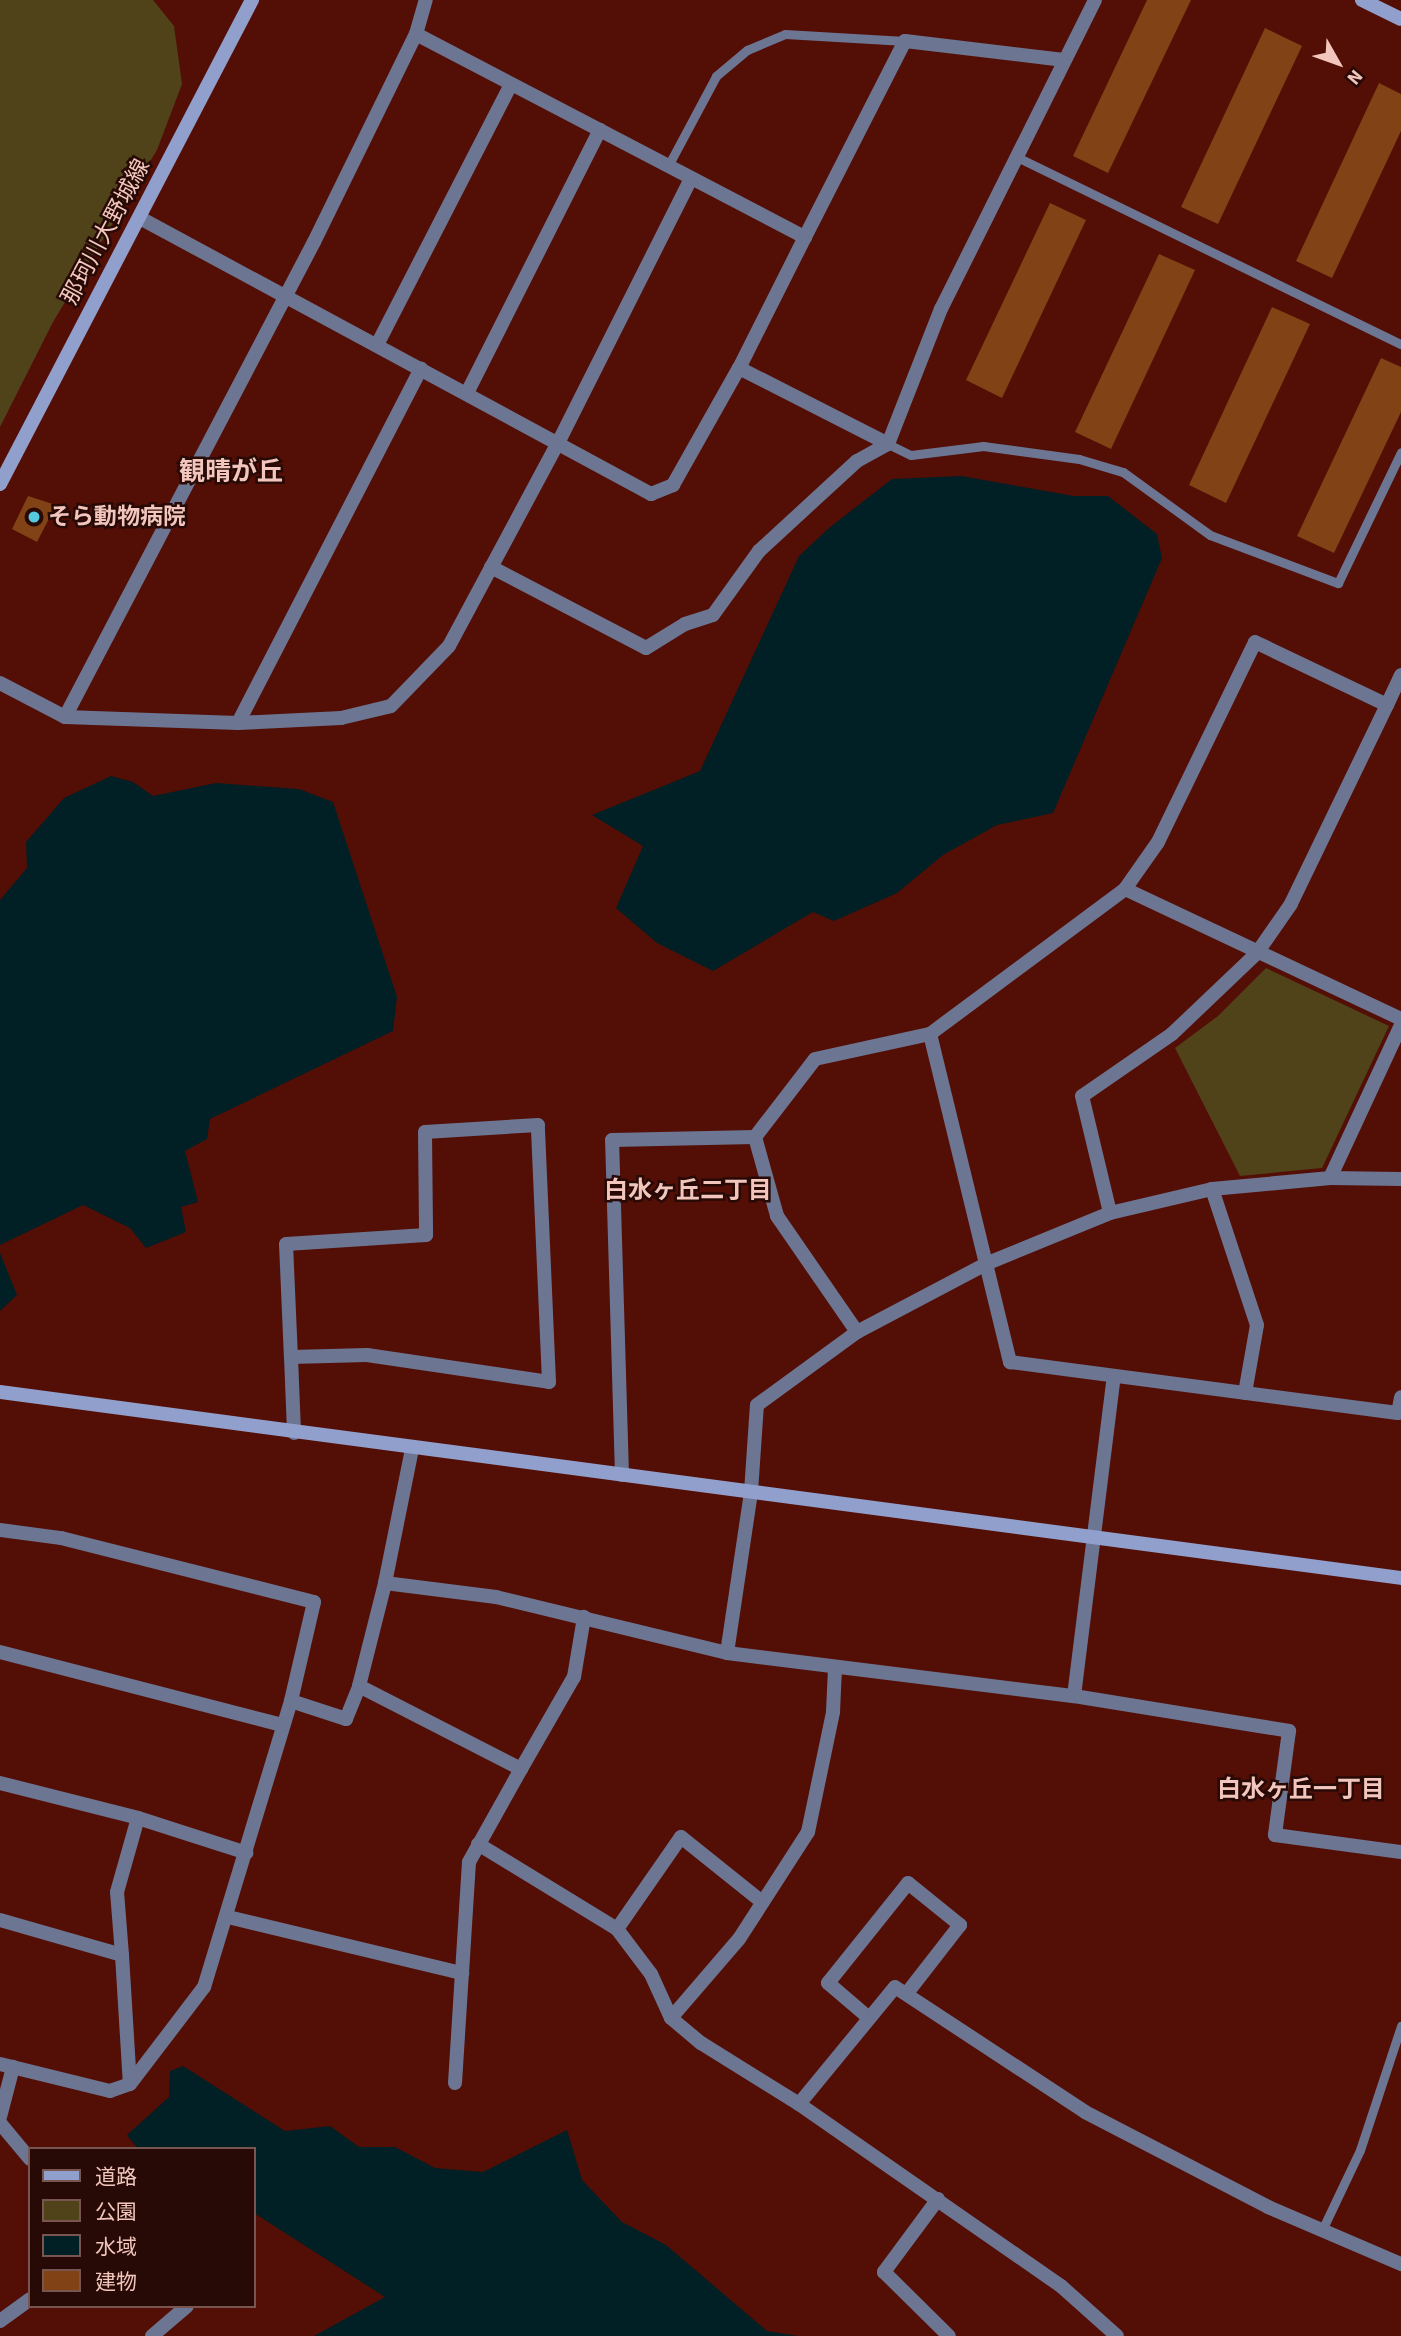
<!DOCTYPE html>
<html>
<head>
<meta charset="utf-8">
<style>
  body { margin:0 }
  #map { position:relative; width:1401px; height:2336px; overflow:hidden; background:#530e05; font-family:"Source Sans 3","Noto Sans JP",sans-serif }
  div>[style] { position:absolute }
  .green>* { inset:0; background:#514319 }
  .water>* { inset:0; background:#002025 }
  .building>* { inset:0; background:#814216 }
  .lane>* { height:9px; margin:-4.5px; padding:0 4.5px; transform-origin:4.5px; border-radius:4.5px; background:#6c7592 }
  .street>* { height:14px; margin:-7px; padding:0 7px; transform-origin:7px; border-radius:7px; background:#6c7592 }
  .secondary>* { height:14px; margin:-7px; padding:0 7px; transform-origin:7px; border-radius:7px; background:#919fcd }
  .dots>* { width:19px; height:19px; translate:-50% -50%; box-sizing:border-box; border:4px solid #270905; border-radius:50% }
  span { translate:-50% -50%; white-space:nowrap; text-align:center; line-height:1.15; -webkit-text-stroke:5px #270905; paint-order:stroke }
  .street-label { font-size:23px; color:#f2c6bd }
  .poi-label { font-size:23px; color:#f2c6bd; font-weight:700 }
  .left { translate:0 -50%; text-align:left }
  .neighbourhood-label { font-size:24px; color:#f2c6bd; font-weight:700 }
  .quarter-label { font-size:26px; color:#f2c6bd; font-weight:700 }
  .legend { position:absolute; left:28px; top:2147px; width:228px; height:161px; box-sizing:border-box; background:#270905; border:2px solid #78554f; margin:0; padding:9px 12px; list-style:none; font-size:21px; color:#f2c6bd }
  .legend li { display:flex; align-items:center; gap:14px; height:35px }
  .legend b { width:35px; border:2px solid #78554f }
  .north { position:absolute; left:1303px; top:28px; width:70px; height:70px; -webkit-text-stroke:5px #270905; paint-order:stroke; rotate:130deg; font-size:19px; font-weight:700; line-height:28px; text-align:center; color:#f2c6bd }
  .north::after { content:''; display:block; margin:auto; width:24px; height:32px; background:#f2c6bd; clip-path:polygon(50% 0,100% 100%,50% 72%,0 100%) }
</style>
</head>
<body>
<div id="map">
  <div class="green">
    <i style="clip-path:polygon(0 0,153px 0,174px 26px,182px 84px,157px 150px,53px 322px,0 427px)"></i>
    <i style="clip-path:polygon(1266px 968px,1389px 1026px,1322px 1168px,1240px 1176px,1175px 1048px,1218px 1016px)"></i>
  </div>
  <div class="water">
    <i style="clip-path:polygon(961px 476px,1074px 496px,1108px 496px,1157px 534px,1162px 558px,1053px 813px,997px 825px,943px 855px,897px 893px,834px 921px,813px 912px,713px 971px,657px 943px,616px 908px,643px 846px,592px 815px,700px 771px,799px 556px,829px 528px,892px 479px)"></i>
    <i style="clip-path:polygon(111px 776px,133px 782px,153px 796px,216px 783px,299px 789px,333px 802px,397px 997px,393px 1031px,210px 1119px,207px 1139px,185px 1151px,198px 1202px,181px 1207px,186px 1232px,146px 1248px,130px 1228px,83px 1205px,0 1245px,0 900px,27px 868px,26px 842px,64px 798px)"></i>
    <i style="clip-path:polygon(0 1253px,17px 1295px,0 1311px)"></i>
    <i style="clip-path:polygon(183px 2066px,285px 2131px,330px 2126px,359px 2147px,395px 2147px,435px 2168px,483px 2172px,567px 2130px,582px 2180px,622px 2222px,666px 2245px,767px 2331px,798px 2336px,314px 2336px,385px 2297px,254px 2213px,254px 2149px,138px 2149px,127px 2135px,169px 2097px,170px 2071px)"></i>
  </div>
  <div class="building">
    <i style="clip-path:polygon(1147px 0,1191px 0,1108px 173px,1073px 156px)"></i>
    <i style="clip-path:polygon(1265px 28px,1302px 46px,1218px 224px,1181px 207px)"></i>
    <i style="clip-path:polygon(1379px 83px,1401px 94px,1401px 131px,1332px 278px,1296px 261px)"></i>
    <i style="clip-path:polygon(1050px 203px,1086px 220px,1002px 398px,966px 380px)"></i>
    <i style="clip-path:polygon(1159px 254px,1195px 270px,1111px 449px,1075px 432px)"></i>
    <i style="clip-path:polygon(1272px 307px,1310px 324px,1226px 503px,1189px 485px)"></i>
    <i style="clip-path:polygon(1381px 358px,1401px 367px,1401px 412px,1334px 553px,1297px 536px)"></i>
    <i style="clip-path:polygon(28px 496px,56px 505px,37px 542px,12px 529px)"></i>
  </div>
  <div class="lane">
    <i style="left:1017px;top:157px;width:427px;rotate:26deg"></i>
    <i style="left:668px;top:166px;width:102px;rotate:-61.9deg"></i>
    <i style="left:716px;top:76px;width:40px;rotate:-40deg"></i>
    <i style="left:747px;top:50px;width:41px;rotate:-22.8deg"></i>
    <i style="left:785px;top:34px;width:120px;rotate:3.3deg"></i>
    <i style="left:888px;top:444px;width:25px;rotate:26deg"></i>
    <i style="left:911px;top:455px;width:73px;rotate:-7.1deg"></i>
    <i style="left:983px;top:446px;width:97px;rotate:7.7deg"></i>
    <i style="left:1079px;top:459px;width:46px;rotate:16.5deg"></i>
    <i style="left:1123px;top:472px;width:107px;rotate:35.9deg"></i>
    <i style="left:1210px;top:535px;width:137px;rotate:20.6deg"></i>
    <i style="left:1338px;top:583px;width:145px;rotate:-64.3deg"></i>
    <i style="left:1323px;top:2228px;width:86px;rotate:-64.6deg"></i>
    <i style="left:1360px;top:2150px;width:131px;rotate:-71.7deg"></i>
  </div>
  <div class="street">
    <i style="left:416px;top:34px;width:439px;rotate:27.6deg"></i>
    <i style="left:805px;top:237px;width:147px;rotate:116.7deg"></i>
    <i style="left:140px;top:218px;width:581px;rotate:28.37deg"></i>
    <i style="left:651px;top:494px;width:24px;rotate:-22deg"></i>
    <i style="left:673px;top:485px;width:134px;rotate:-60.6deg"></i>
    <i style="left:739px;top:368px;width:167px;rotate:27deg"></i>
    <i style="left:888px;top:444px;width:145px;rotate:-68.6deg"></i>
    <i style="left:941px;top:309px;width:345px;rotate:-63.5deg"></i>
    <i style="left:805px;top:237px;width:220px;rotate:-63deg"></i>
    <i style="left:905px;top:41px;width:160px;rotate:6.8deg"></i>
    <i style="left:377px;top:345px;width:293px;rotate:-62.8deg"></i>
    <i style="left:467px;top:393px;width:295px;rotate:-63.2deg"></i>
    <i style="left:491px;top:567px;width:175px;rotate:27.6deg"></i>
    <i style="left:646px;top:648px;width:46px;rotate:-31.6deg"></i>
    <i style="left:685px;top:624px;width:29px;rotate:-18deg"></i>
    <i style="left:713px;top:615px;width:79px;rotate:-54.3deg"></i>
    <i style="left:759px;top:551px;width:133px;rotate:-42.6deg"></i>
    <i style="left:857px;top:461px;width:35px;rotate:-29deg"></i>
    <i style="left:0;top:683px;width:73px;rotate:27.6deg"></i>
    <i style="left:65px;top:717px;width:536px;rotate:-62.34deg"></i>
    <i style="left:314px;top:242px;width:232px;rotate:-63.9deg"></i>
    <i style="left:416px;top:34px;width:35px;rotate:-74deg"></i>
    <i style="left:1387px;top:705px;width:33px;rotate:-65deg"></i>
    <i style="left:65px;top:717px;width:173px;rotate:2deg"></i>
    <i style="left:238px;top:723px;width:399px;rotate:-62.7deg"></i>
    <i style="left:238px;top:723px;width:103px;rotate:-2.8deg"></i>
    <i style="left:341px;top:718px;width:51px;rotate:-13.5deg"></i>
    <i style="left:391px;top:706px;width:83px;rotate:-46deg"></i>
    <i style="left:449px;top:646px;width:233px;rotate:-61.8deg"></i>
    <i style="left:559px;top:441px;width:294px;rotate:-63.3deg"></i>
    <i style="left:1125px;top:889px;width:305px;rotate:25.2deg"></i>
    <i style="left:930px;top:1034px;width:338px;rotate:76.3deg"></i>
    <i style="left:1010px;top:1362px;width:391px;rotate:7.5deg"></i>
    <i style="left:1398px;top:1413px;width:16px;rotate:-79deg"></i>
    <i style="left:755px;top:1137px;width:82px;rotate:74.4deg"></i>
    <i style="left:777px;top:1216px;width:141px;rotate:55.4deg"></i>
    <i style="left:1330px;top:1178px;width:71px;rotate:0.8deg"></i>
    <i style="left:1212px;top:1189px;width:143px;rotate:71.7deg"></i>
    <i style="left:1257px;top:1325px;width:69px;rotate:100deg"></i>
    <i style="left:291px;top:1357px;width:76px;rotate:-1.5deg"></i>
    <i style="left:367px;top:1355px;width:184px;rotate:8.4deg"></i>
    <i style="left:549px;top:1382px;width:257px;rotate:-92.5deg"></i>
    <i style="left:538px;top:1125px;width:113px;rotate:176.5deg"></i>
    <i style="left:425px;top:1132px;width:103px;rotate:89.4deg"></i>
    <i style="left:426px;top:1235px;width:140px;rotate:176.3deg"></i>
    <i style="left:286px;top:1244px;width:113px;rotate:87.5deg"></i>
    <i style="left:291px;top:1357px;width:76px;rotate:87.7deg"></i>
    <i style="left:622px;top:1475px;width:335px;rotate:-91.7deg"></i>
    <i style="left:612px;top:1140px;width:143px;rotate:-1.2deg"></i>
    <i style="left:755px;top:1137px;width:98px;rotate:-52.4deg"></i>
    <i style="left:815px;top:1059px;width:118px;rotate:-12.3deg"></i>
    <i style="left:930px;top:1034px;width:243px;rotate:-36.6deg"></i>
    <i style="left:1125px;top:889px;width:57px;rotate:-54.9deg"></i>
    <i style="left:1158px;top:842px;width:222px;rotate:-64.1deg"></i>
    <i style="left:1255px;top:642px;width:146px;rotate:25.5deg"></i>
    <i style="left:1387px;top:705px;width:221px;rotate:115.8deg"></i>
    <i style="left:1291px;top:904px;width:60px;rotate:124.8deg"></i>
    <i style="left:1257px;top:953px;width:117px;rotate:136.4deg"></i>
    <i style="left:1172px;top:1034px;width:109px;rotate:145.4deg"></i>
    <i style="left:1082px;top:1096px;width:120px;rotate:76.5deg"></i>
    <i style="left:0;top:1530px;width:62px;rotate:7.5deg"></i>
    <i style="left:61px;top:1538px;width:261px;rotate:14.2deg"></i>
    <i style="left:314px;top:1602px;width:102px;rotate:103.1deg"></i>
    <i style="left:291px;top:1701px;width:299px;rotate:106.9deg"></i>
    <i style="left:204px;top:1987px;width:122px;rotate:127.3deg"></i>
    <i style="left:385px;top:1583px;width:112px;rotate:7.2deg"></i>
    <i style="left:496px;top:1597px;width:238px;rotate:13.6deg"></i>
    <i style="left:727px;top:1653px;width:350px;rotate:7.1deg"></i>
    <i style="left:1074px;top:1696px;width:218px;rotate:9.2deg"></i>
    <i style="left:1289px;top:1731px;width:105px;rotate:97.7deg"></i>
    <i style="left:1275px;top:1835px;width:127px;rotate:7.7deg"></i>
    <i style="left:0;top:1652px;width:291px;rotate:14.5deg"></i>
    <i style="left:727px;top:1653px;width:163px;rotate:-81.5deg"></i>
    <i style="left:751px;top:1492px;width:87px;rotate:-86.1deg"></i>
    <i style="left:757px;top:1405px;width:124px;rotate:-36.1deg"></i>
    <i style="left:857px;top:1332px;width:148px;rotate:-27.8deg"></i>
    <i style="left:988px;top:1263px;width:132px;rotate:-22.3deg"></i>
    <i style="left:1110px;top:1213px;width:105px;rotate:-13.2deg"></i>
    <i style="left:1212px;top:1189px;width:119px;rotate:-5.3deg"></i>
    <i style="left:1330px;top:1178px;width:169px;rotate:-65.1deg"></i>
    <i style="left:1074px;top:1696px;width:322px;rotate:-82.9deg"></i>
    <i style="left:291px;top:1701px;width:58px;rotate:18.1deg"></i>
    <i style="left:346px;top:1719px;width:35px;rotate:-68deg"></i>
    <i style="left:359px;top:1686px;width:106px;rotate:-75.8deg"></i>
    <i style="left:385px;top:1583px;width:137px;rotate:-78.6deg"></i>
    <i style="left:521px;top:1769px;width:106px;rotate:-60.1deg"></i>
    <i style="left:574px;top:1677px;width:61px;rotate:-80.5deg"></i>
    <i style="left:0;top:1783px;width:142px;rotate:14.2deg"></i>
    <i style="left:138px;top:1818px;width:114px;rotate:17.8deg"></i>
    <i style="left:478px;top:1844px;width:163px;rotate:31.4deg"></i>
    <i style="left:617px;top:1929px;width:56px;rotate:52.9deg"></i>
    <i style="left:651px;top:1974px;width:48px;rotate:65.6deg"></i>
    <i style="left:671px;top:2018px;width:39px;rotate:40deg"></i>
    <i style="left:701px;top:2043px;width:115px;rotate:31.9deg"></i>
    <i style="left:799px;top:2104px;width:151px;rotate:-50.6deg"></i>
    <i style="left:895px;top:1987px;width:227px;rotate:33.3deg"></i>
    <i style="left:1085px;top:2112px;width:206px;rotate:27.4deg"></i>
    <i style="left:1268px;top:2207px;width:145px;rotate:23.2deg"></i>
    <i style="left:228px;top:1917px;width:241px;rotate:13.5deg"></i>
    <i style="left:462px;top:1973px;width:111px;rotate:-86.4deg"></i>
    <i style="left:469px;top:1862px;width:107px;rotate:-60.8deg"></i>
    <i style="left:521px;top:1769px;width:182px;rotate:-152.9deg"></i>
    <i style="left:0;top:1920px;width:127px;rotate:16deg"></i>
    <i style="left:122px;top:1955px;width:129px;rotate:86.5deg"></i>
    <i style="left:130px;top:2084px;width:21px;rotate:161deg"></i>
    <i style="left:110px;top:2091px;width:113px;rotate:-166.2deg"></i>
    <i style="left:617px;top:1929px;width:112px;rotate:-55.2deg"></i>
    <i style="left:681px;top:1837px;width:104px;rotate:38.7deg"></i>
    <i style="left:122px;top:1955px;width:63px;rotate:-94.5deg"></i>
    <i style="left:117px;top:1892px;width:77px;rotate:-74.2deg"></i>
    <i style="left:671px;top:2018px;width:104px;rotate:-49.3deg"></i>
    <i style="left:739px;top:1939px;width:127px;rotate:-57.2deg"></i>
    <i style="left:808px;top:1832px;width:123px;rotate:-78.2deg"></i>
    <i style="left:833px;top:1712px;width:44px;rotate:-87.4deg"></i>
    <i style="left:869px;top:2018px;width:54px;rotate:-139.5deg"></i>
    <i style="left:828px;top:1983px;width:128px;rotate:-51.3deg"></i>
    <i style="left:908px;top:1883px;width:67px;rotate:38.9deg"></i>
    <i style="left:960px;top:1925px;width:86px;rotate:127.9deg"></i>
    <i style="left:455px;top:2083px;width:110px;rotate:-86.4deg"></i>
    <i style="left:799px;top:2104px;width:319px;rotate:34.8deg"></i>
    <i style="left:1061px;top:2286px;width:75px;rotate:41.8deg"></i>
    <i style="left:0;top:2117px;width:52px;rotate:-75.4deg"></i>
    <i style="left:0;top:2123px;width:47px;rotate:50.2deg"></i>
    <i style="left:938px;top:2199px;width:91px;rotate:126.5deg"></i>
    <i style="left:884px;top:2272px;width:91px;rotate:44.6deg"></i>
    <i style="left:0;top:2321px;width:37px;rotate:-36deg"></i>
    <i style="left:152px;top:2336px;width:46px;rotate:-40.6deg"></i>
  </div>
  <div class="secondary">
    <i style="left:1362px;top:0;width:43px;rotate:26deg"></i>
    <i style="left:0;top:484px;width:546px;rotate:-62.5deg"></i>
    <i style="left:0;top:1392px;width:1413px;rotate:7.56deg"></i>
  </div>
  <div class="dots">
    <i style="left:34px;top:517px;background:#55cadf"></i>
  </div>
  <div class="street-label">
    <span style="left:106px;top:232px;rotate:-62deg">那珂川大野城線</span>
  </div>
  <div class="poi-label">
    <span class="left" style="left:48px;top:517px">そら動物病院</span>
  </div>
  <div class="neighbourhood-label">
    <span style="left:688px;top:1191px">白水ヶ丘二丁目</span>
    <span style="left:1301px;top:1790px">白水ヶ丘一丁目</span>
  </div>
  <div class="quarter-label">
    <span style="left:231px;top:472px">観晴が丘</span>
  </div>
  <ul class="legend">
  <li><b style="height:9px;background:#919fcd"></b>道路</li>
  <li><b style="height:19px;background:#514319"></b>公園</li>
  <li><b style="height:19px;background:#002025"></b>水域</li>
  <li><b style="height:19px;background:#814216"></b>建物</li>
  </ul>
  <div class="north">N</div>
</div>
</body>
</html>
